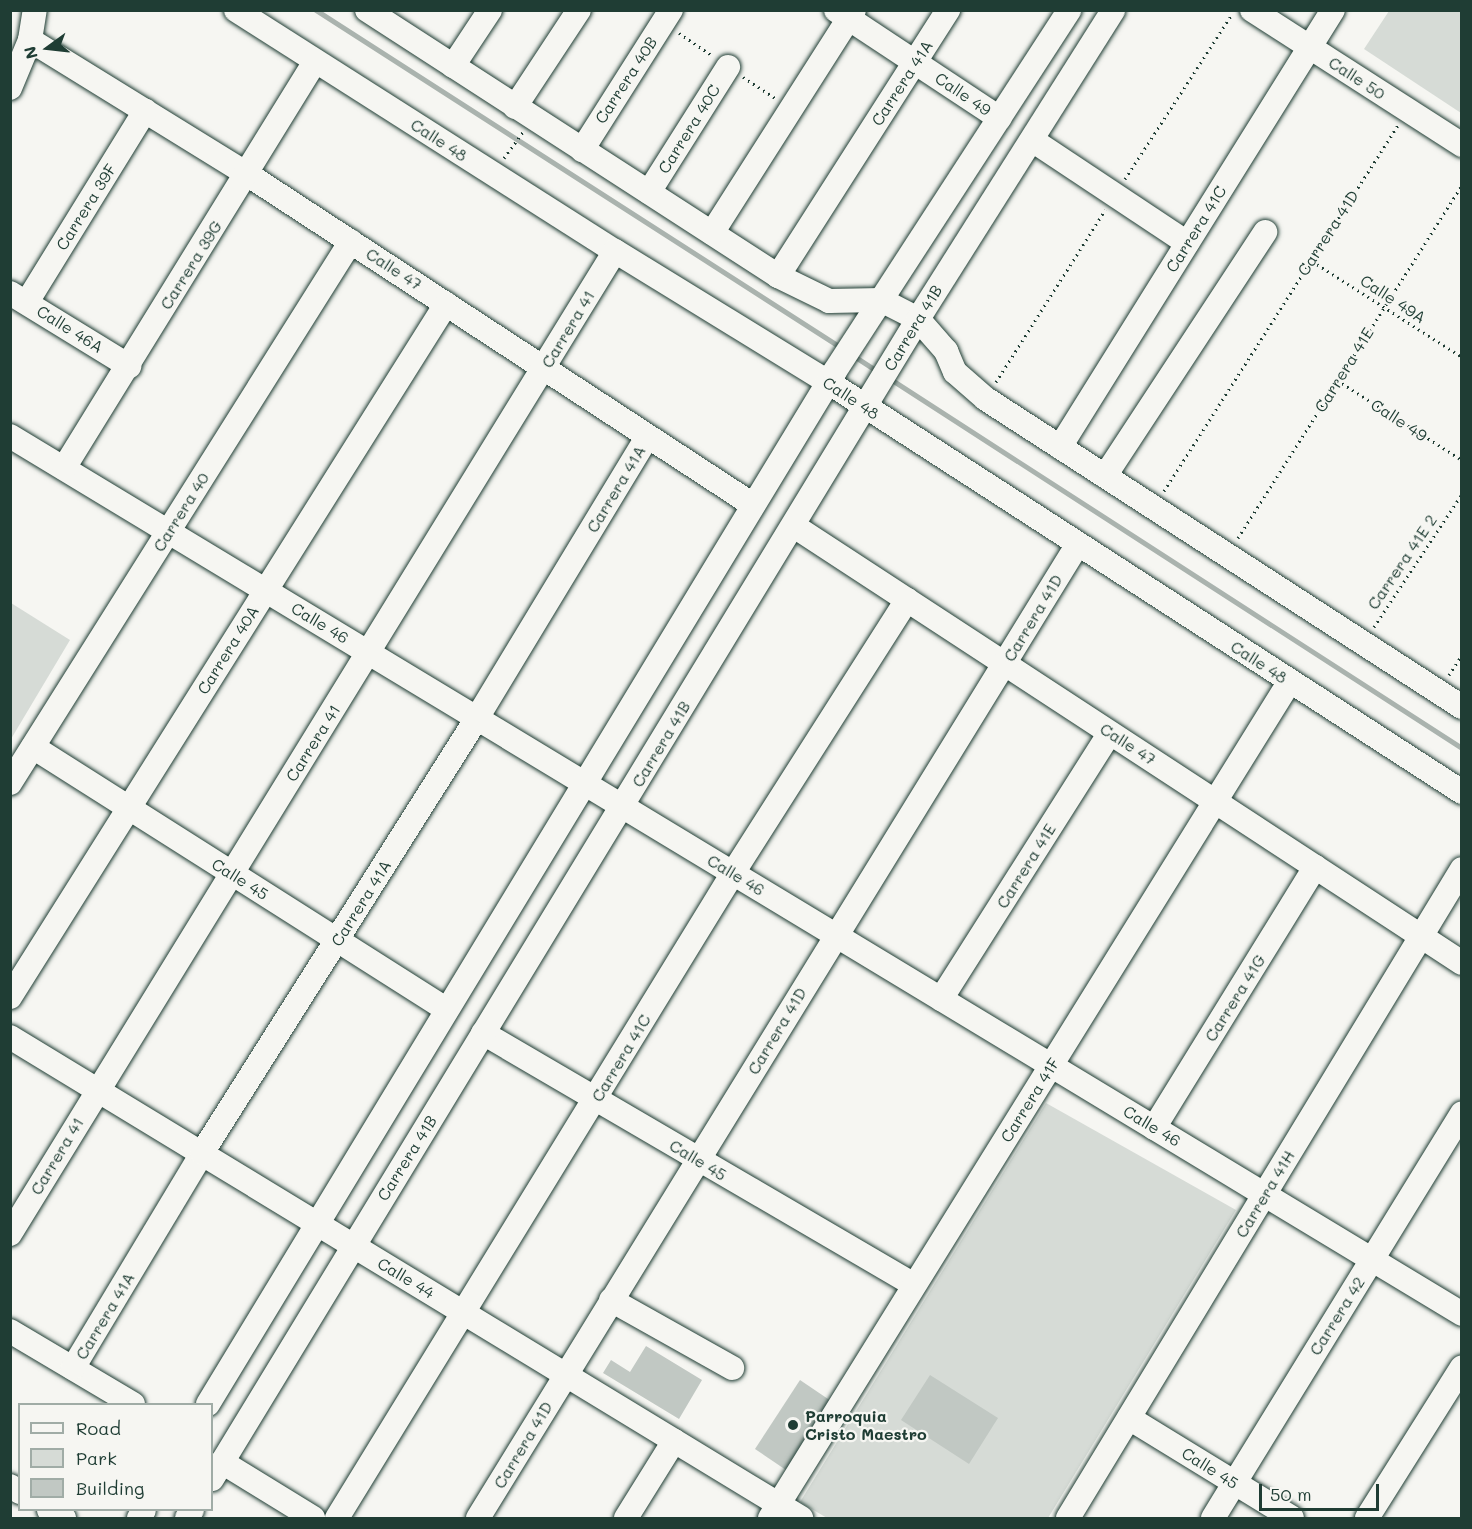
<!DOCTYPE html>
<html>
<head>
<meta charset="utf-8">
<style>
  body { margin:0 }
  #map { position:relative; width:1472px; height:1529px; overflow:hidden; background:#f6f6f2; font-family:Mali,sans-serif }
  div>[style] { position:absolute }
  .green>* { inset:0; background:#d6dbd6 }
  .stream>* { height:4.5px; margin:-2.25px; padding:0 2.25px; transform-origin:2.25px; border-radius:2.25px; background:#aab3ae }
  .building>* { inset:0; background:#c1c8c3 }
  .path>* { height:3px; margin-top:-1.5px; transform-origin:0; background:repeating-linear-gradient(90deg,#1f3d34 0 1.5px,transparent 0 6px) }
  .roads { filter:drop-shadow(0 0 2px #1f3d34) drop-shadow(0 0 2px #1f3d34) }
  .minor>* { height:24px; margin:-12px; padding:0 12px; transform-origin:12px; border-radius:12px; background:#f6f6f2 }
  .dots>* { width:16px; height:16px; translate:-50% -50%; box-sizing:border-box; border:3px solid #f6f6f2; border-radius:50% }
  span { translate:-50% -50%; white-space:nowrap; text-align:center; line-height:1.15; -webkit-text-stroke:4.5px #f6f6f2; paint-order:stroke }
  .street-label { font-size:16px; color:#1f3d34 }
  .poi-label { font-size:16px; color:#1f3d34; font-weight:700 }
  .left { translate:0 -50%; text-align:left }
  .frame { position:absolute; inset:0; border:12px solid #1f3d34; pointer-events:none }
  .legend { position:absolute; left:18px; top:1403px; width:195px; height:108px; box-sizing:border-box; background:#f6f6f2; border:2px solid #a0aca6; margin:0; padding:8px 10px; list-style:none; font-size:18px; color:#1f3d34 }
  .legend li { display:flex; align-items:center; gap:12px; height:30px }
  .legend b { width:30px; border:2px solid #a0aca6 }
  .north { position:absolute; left:18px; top:18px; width:60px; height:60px; -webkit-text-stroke:4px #f6f6f2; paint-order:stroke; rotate:255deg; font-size:16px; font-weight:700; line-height:24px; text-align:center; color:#1f3d34 }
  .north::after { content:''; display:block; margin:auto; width:21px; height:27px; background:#1f3d34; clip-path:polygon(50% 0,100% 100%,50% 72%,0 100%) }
  .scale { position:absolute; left:1259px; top:1484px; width:120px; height:27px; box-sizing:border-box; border:3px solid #1f3d34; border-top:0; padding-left:8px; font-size:18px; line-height:21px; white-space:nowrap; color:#1f3d34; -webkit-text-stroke:4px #f6f6f2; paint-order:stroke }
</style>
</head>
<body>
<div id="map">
  <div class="green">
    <i style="clip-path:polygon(1389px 11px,1461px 11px,1461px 113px,1364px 49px)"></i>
    <i style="clip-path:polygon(11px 603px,70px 640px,11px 739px)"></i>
    <i style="clip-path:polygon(1046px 1103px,1236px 1210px,1048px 1518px,827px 1518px,800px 1502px)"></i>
  </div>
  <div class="stream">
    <i style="left:316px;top:10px;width:625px;rotate:32.72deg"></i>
    <i style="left:854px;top:356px;width:27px;rotate:33deg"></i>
    <i style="left:889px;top:378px;width:682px;rotate:32.85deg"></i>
  </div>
  <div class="building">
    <i style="clip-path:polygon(646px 1346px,702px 1380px,679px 1419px,603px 1373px,611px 1360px,630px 1372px)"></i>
    <i style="clip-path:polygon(930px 1375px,998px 1418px,969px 1464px,901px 1420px)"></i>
    <i style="clip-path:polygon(800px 1380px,831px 1401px,786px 1470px,755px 1449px)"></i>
  </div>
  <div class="path">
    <i style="left:679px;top:33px;width:41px;rotate:34.1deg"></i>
    <i style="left:743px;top:77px;width:38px;rotate:33deg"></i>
    <i style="left:504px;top:158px;width:32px;rotate:-54deg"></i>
    <i style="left:1125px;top:179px;width:197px;rotate:-57deg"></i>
    <i style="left:1312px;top:261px;width:178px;rotate:32.6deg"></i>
    <i style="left:1337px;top:380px;width:148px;rotate:32.6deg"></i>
    <i style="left:996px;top:382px;width:204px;rotate:-57.6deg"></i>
    <i style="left:1164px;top:491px;width:434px;rotate:-57.4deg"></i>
    <i style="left:1238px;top:538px;width:418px;rotate:-57.6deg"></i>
    <i style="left:1374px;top:627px;width:159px;rotate:-56.5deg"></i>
    <i style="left:1449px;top:675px;width:24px;rotate:-57deg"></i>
  </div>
  <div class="roads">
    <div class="minor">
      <i style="left:236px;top:10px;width:449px;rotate:32.5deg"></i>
      <i style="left:615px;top:251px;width:250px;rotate:31.6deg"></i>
      <i style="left:828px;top:382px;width:755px;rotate:32.89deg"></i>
      <i style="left:367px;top:10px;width:490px;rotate:32.9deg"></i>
      <i style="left:778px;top:276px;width:57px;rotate:26.1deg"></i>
      <i style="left:829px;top:301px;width:52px;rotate:-1.1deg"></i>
      <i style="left:881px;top:300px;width:42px;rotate:27.2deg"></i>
      <i style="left:918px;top:319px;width:43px;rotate:48.8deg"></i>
      <i style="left:946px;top:351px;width:23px;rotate:67deg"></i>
      <i style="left:955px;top:372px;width:41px;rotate:41.1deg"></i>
      <i style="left:986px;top:399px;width:567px;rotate:32.91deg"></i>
      <i style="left:836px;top:10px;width:196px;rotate:33.5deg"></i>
      <i style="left:1252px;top:10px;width:250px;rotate:32.7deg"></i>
      <i style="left:30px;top:40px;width:255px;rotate:31.7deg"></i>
      <i style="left:247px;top:174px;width:605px;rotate:33.19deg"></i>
      <i style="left:453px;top:66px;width:67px;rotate:-56.5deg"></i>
      <i style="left:10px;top:88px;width:52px;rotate:-67.4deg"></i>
      <i style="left:30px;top:40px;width:30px;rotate:-81deg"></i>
      <i style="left:515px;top:107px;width:116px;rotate:-56.6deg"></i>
      <i style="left:1032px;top:140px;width:186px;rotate:33.6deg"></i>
      <i style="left:582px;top:150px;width:166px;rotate:-57.6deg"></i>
      <i style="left:649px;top:192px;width:148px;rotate:-57.7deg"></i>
      <i style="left:712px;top:233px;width:264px;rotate:-57.5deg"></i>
      <i style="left:778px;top:276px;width:316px;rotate:-57.4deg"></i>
      <i style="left:10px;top:293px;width:140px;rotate:31.5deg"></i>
      <i style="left:27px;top:302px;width:225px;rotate:-58.3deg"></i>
      <i style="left:10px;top:436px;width:1697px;rotate:31.16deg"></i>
      <i style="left:1060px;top:447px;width:515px;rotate:-58.01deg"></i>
      <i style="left:64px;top:468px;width:478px;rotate:-58.3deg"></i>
      <i style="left:1105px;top:476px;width:292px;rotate:-56.7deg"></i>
      <i style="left:794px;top:526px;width:798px;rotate:33.19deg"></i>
      <i style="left:33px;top:747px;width:490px;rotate:32.4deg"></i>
      <i style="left:10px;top:783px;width:640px;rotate:-57.82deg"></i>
      <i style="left:10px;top:997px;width:819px;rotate:-57.82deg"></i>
      <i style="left:941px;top:999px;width:315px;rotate:-57.6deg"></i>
      <i style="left:483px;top:1033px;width:499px;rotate:30.3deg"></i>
      <i style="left:10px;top:1037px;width:926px;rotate:31.3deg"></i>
      <i style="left:1154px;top:1128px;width:307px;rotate:-58.3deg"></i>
      <i style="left:10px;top:1234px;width:1154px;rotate:-58.39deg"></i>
      <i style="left:611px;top:1300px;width:139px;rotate:29.3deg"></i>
      <i style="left:10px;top:1331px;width:143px;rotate:30.7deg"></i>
      <i style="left:73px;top:1368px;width:251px;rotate:-59deg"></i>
      <i style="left:202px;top:1153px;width:515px;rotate:-57.7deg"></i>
      <i style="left:477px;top:718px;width:328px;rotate:-58.8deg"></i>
      <i style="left:208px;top:1404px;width:1208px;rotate:-58.74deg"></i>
      <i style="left:835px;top:371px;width:430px;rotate:-57deg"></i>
      <i style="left:1129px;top:1418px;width:191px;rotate:31.5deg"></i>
      <i style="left:222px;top:1462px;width:107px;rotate:31.6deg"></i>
      <i style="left:212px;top:1479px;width:1358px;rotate:-58.67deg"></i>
      <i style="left:918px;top:319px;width:365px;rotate:-57.7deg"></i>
      <i style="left:10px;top:1486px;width:12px;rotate:31deg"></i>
      <i style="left:49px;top:1510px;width:17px;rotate:28deg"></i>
      <i style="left:139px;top:1518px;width:9px;rotate:-58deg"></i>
      <i style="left:187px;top:1518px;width:9px;rotate:-58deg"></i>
      <i style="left:337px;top:1518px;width:757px;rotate:-58.45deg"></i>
      <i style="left:733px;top:873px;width:324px;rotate:-57.5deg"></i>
      <i style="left:478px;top:1518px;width:1144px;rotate:-58.37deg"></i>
      <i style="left:626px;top:1518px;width:91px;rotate:-58.1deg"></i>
      <i style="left:770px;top:1518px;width:985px;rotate:-58.15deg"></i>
      <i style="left:1068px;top:1518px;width:759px;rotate:-58.74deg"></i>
      <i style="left:1213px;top:1518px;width:475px;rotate:-58.4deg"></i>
      <i style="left:1367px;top:1518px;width:178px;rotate:-57.8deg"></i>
    </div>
  </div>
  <div class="dots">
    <i style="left:793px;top:1425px;background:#1f3d34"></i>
  </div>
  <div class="street-label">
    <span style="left:1357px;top:78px;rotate:33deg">Calle 50</span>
    <span style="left:626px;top:80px;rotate:-57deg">Carrera 40B</span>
    <span style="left:902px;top:83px;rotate:-57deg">Carrera 41A</span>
    <span style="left:963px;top:94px;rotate:34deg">Calle 49</span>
    <span style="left:689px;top:129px;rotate:-58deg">Carrera 40C</span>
    <span style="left:439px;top:140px;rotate:33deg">Calle 48</span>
    <span style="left:86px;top:207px;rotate:-58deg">Carrera 39F</span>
    <span style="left:1196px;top:229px;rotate:-58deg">Carrera 41C</span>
    <span style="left:1328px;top:233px;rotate:-57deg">Carrera 41D</span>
    <span style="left:191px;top:265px;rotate:-58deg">Carrera 39G</span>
    <span style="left:394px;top:269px;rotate:33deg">Calle 47</span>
    <span style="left:1393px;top:299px;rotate:33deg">Calle 49A</span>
    <span style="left:913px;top:328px;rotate:-59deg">Carrera 41B</span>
    <span style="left:70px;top:329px;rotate:32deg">Calle 46A</span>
    <span style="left:568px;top:329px;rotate:-59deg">Carrera 41</span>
    <span style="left:1344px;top:370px;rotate:-58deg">Carrera 41E</span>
    <span style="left:851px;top:398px;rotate:33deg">Calle 48</span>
    <span style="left:1399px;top:420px;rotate:33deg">Calle 49</span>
    <span style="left:616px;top:489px;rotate:-59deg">Carrera 41A</span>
    <span style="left:181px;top:512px;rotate:-58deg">Carrera 40</span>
    <span style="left:1402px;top:562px;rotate:-56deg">Carrera 41E 2</span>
    <span style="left:1033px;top:618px;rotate:-59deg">Carrera 41D</span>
    <span style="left:320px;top:623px;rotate:31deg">Calle 46</span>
    <span style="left:228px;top:650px;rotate:-58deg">Carrera 40A</span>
    <span style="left:1259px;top:662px;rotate:33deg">Calle 48</span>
    <span style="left:313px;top:743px;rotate:-58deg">Carrera 41</span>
    <span style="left:661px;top:744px;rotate:-59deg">Carrera 41B</span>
    <span style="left:1128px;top:744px;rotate:33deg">Calle 47</span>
    <span style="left:1026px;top:866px;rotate:-58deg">Carrera 41E</span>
    <span style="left:736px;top:875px;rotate:31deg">Calle 46</span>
    <span style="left:240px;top:879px;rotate:32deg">Calle 45</span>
    <span style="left:361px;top:903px;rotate:-58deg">Carrera 41A</span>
    <span style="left:1235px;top:998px;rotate:-58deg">Carrera 41G</span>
    <span style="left:777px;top:1031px;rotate:-59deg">Carrera 41D</span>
    <span style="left:621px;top:1058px;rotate:-59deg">Carrera 41C</span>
    <span style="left:1030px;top:1100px;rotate:-58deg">Carrera 41F</span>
    <span style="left:1152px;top:1126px;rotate:31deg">Calle 46</span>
    <span style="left:57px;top:1156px;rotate:-59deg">Carrera 41</span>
    <span style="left:407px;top:1158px;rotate:-58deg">Carrera 41B</span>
    <span style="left:698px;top:1160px;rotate:31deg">Calle 45</span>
    <span style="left:1265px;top:1194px;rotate:-59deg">Carrera 41H</span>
    <span style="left:406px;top:1278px;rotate:31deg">Calle 44</span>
    <span style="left:105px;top:1316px;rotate:-59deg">Carrera 41A</span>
    <span style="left:1337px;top:1316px;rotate:-58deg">Carrera 42</span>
    <span style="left:523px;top:1445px;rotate:-59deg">Carrera 41D</span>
    <span style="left:1210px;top:1468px;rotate:32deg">Calle 45</span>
  </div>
  <div class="poi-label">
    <span class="left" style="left:805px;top:1425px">Parroquia<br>Cristo Maestro</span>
  </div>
  <div class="frame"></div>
  <ul class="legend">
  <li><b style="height:8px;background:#f6f6f2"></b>Road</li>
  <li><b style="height:16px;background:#d6dbd6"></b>Park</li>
  <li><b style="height:16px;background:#c1c8c3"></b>Building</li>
  </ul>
  <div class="north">N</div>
  <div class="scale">50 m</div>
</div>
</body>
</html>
